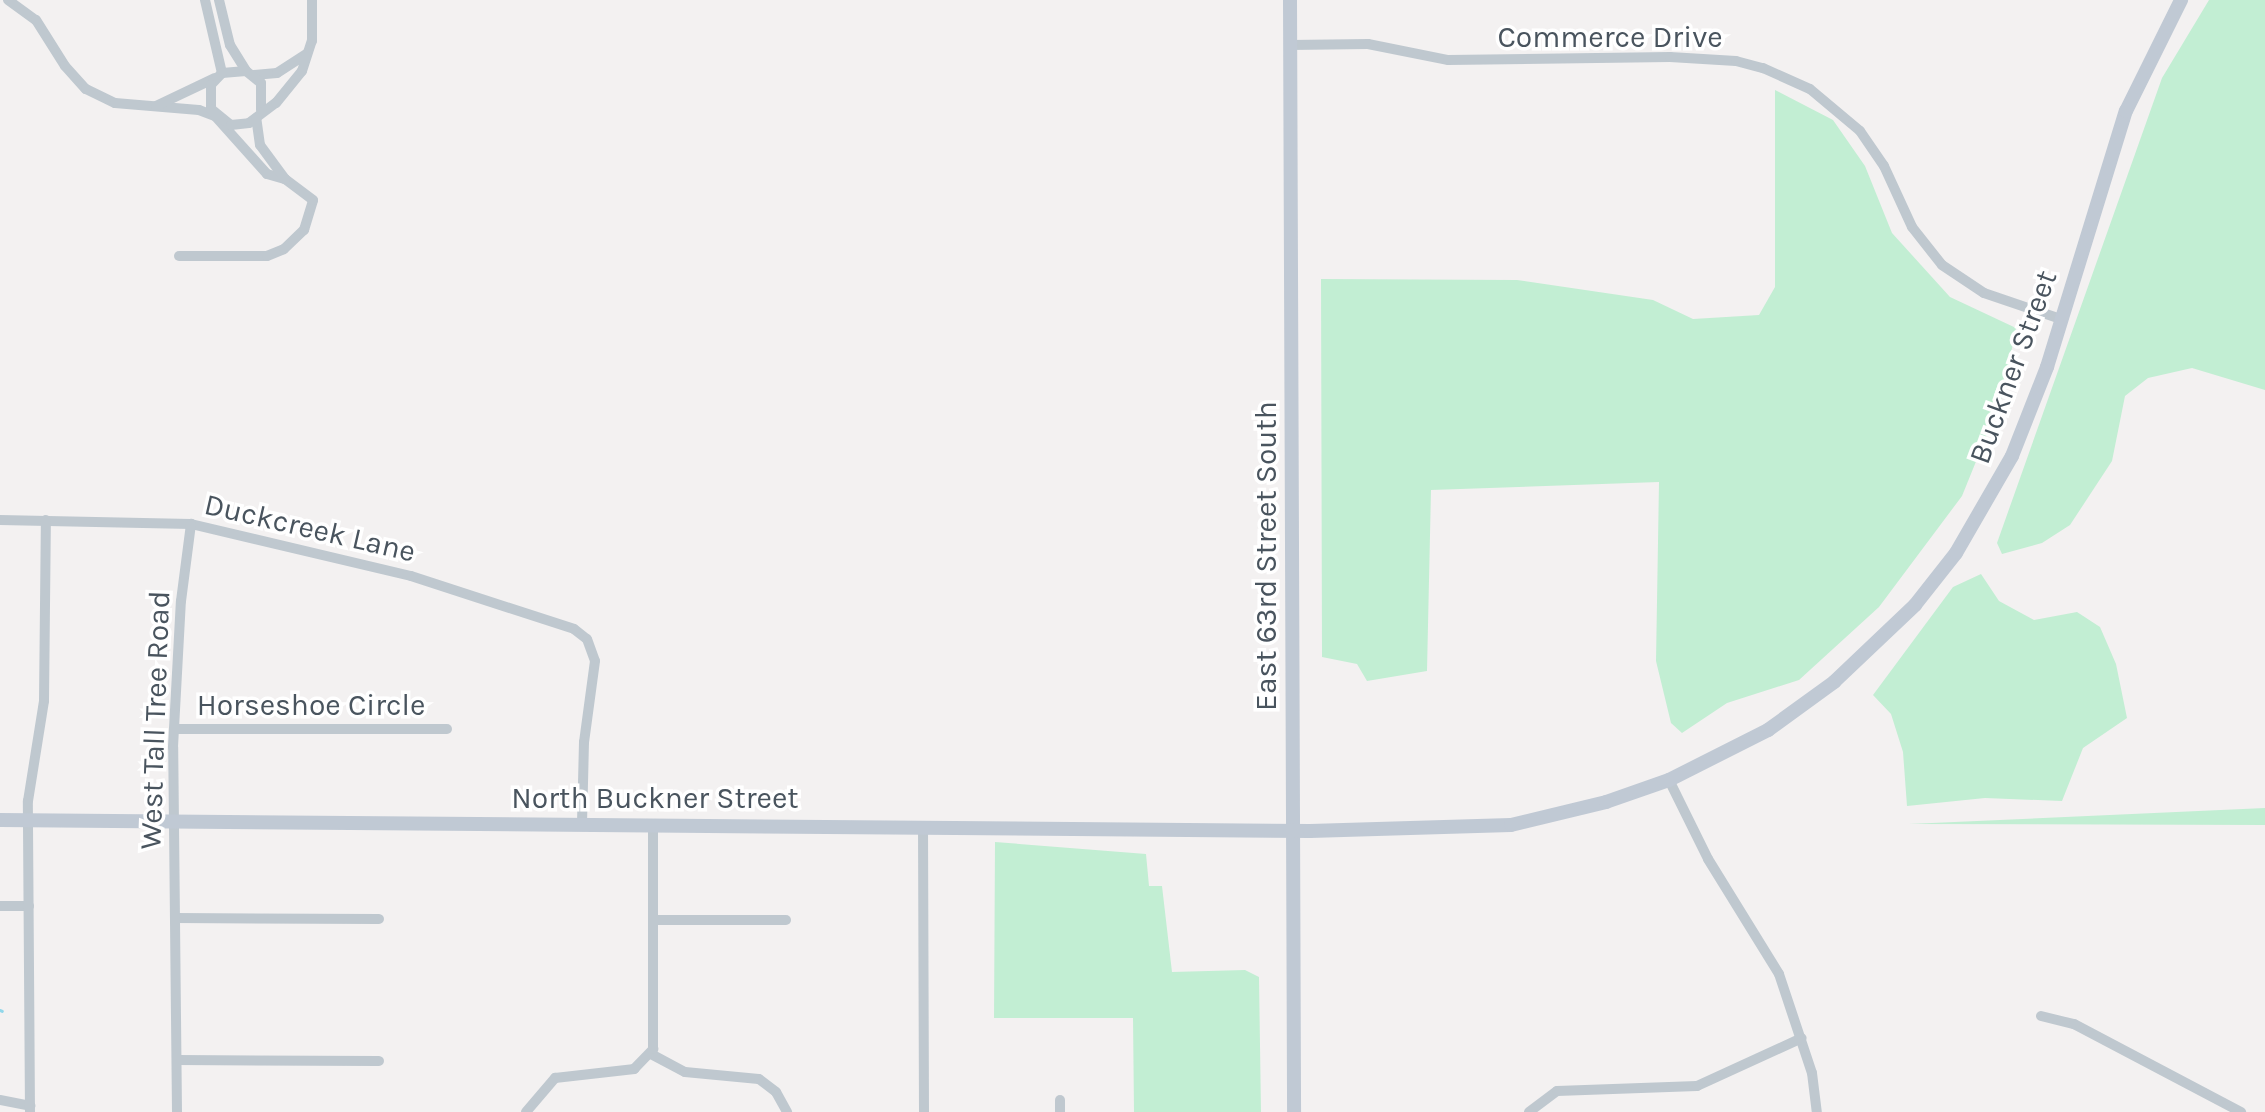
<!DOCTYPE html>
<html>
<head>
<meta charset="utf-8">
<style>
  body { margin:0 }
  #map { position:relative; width:2265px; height:1112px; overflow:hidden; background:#f3f1f1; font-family:Karla,sans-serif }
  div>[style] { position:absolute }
  .green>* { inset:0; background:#c2eed3 }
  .stream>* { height:3px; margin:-1.5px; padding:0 1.5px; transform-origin:1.5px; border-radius:1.5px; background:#91d7ea }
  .minor>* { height:10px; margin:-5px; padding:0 5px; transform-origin:5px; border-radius:5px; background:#bfc8cf }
  .secondary>* { height:14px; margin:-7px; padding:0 7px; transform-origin:7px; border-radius:7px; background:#c0c9d4 }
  span { translate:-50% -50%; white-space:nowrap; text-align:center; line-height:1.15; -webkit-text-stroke:7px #fff; paint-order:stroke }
  .street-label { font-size:30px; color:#49545e }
</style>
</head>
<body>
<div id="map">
  <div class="green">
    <i style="clip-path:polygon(2209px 0,2265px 0,2265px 390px,2192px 368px,2148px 378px,2125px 396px,2112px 461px,2070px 525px,2042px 543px,2002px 554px,1997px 543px,2162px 78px)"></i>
    <i style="clip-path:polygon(1775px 90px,1833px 120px,1865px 166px,1892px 233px,1950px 297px,2016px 328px,2003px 395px,1962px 496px,1879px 607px,1799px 680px,1727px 703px,1682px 733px,1671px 723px,1656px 661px,1659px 482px,1431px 490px,1427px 671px,1367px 681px,1357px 664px,1322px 657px,1321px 279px,1517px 280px,1653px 300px,1693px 319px,1759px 315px,1775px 287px)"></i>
    <i style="clip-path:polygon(1981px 574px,1999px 601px,2034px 620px,2077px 612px,2100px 627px,2116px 664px,2127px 718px,2083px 748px,2062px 801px,1985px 798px,1907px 806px,1903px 752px,1891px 714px,1873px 695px,1953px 587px)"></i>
    <i style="clip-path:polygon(2265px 808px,2265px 825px,1909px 824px)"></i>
    <i style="clip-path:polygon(995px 842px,1146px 854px,1149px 886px,1162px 886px,1172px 972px,1245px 970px,1259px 977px,1261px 1112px,1134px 1112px,1133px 1018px,994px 1018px)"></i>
  </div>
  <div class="stream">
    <i style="left:0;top:1010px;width:2px;rotate:27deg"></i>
  </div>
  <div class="minor">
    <i style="left:8px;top:0;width:34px;rotate:36deg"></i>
    <i style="left:36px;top:20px;width:54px;rotate:57.8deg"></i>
    <i style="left:65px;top:66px;width:31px;rotate:48deg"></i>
    <i style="left:86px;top:89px;width:32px;rotate:26deg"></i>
    <i style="left:115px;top:103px;width:84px;rotate:4.8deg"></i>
    <i style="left:199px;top:110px;width:17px;rotate:21deg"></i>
    <i style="left:215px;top:116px;width:78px;rotate:48.1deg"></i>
    <i style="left:267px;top:174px;width:19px;rotate:16deg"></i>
    <i style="left:205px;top:0;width:75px;rotate:76.9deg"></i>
    <i style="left:219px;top:0;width:46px;rotate:76.3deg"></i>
    <i style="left:230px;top:45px;width:31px;rotate:58deg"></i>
    <i style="left:1290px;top:45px;width:78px;rotate:-0.7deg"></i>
    <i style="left:1368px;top:44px;width:82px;rotate:11.3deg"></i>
    <i style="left:1448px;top:60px;width:222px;rotate:-0.8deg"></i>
    <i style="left:1670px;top:57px;width:66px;rotate:3.5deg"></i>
    <i style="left:1736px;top:61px;width:28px;rotate:15deg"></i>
    <i style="left:1763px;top:68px;width:51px;rotate:24.1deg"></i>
    <i style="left:1810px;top:89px;width:65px;rotate:40deg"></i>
    <i style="left:1860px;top:131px;width:42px;rotate:55.6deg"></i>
    <i style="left:1884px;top:166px;width:67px;rotate:65.3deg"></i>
    <i style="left:1912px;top:227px;width:48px;rotate:51.7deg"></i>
    <i style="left:1942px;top:265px;width:50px;rotate:33.7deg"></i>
    <i style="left:1984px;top:293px;width:81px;rotate:18.7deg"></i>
    <i style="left:254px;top:75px;width:23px;rotate:-5deg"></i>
    <i style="left:277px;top:73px;width:35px;rotate:-33deg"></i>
    <i style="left:156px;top:106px;width:65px;rotate:-25.4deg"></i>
    <i style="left:261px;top:110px;width:27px;rotate:-90deg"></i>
    <i style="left:261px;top:83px;width:19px;rotate:-141deg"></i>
    <i style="left:246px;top:71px;width:24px;rotate:175deg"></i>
    <i style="left:222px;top:73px;width:16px;rotate:133deg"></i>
    <i style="left:211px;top:85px;width:24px;rotate:90deg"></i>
    <i style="left:211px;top:109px;width:26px;rotate:39deg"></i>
    <i style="left:231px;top:125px;width:18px;rotate:-6deg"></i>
    <i style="left:249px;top:123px;width:34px;rotate:-37deg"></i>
    <i style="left:276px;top:103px;width:41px;rotate:-50.9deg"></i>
    <i style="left:302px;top:71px;width:32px;rotate:-72deg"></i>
    <i style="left:312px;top:41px;width:41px;rotate:-90deg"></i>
    <i style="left:179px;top:256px;width:88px"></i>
    <i style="left:267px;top:256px;width:18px;rotate:-22deg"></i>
    <i style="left:284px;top:249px;width:28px;rotate:-44deg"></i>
    <i style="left:304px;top:230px;width:31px;rotate:-73deg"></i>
    <i style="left:313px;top:200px;width:35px;rotate:-143deg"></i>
    <i style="left:285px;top:179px;width:42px;rotate:-126.3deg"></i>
    <i style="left:260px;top:145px;width:27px;rotate:-98deg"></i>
    <i style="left:0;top:520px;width:191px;rotate:1.2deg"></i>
    <i style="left:191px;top:524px;width:226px;rotate:13.3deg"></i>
    <i style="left:411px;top:576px;width:171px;rotate:18deg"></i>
    <i style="left:574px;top:629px;width:16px;rotate:38deg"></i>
    <i style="left:587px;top:639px;width:23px;rotate:70deg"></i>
    <i style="left:595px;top:661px;width:82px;rotate:97.7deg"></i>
    <i style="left:584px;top:742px;width:81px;rotate:91.4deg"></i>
    <i style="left:174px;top:729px;width:273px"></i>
    <i style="left:1669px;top:780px;width:88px;rotate:63.7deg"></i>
    <i style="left:1708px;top:859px;width:135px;rotate:58.3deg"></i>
    <i style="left:1779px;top:974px;width:104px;rotate:71.6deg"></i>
    <i style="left:1812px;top:1073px;width:39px;rotate:83deg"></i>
    <i style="left:923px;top:826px;width:286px;rotate:89.8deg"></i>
    <i style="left:0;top:906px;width:29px"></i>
    <i style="left:175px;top:918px;width:204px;rotate:0.3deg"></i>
    <i style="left:654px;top:920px;width:132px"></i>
    <i style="left:2041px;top:1016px;width:34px;rotate:14deg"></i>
    <i style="left:2074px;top:1024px;width:189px;rotate:27.8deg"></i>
    <i style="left:651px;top:1054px;width:38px;rotate:28deg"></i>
    <i style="left:685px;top:1072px;width:74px;rotate:5.4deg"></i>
    <i style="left:759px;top:1079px;width:21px;rotate:37deg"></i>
    <i style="left:776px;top:1092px;width:23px;rotate:61deg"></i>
    <i style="left:177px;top:1060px;width:202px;rotate:0.3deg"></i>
    <i style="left:0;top:1100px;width:31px;rotate:11deg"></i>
    <i style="left:1060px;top:1100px;width:12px;rotate:90deg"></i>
    <i style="left:30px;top:1112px;width:311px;rotate:-90.4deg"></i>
    <i style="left:28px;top:801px;width:101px;rotate:-80.9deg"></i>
    <i style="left:44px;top:701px;width:181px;rotate:-89.4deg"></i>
    <i style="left:177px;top:1112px;width:365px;rotate:-90.6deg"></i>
    <i style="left:173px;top:747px;width:146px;rotate:-86.9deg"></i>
    <i style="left:181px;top:601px;width:78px;rotate:-82.6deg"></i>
    <i style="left:526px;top:1112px;width:45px;rotate:-49.5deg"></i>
    <i style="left:555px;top:1078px;width:80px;rotate:-6.5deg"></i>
    <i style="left:634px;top:1069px;width:28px;rotate:-46deg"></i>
    <i style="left:653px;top:1049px;width:225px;rotate:-90deg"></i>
    <i style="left:1529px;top:1112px;width:35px;rotate:-37deg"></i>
    <i style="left:1557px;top:1091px;width:140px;rotate:-2deg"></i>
    <i style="left:1697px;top:1086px;width:115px;rotate:-24.6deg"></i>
  </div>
  <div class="secondary">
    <i style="left:1290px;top:0;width:1112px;rotate:89.79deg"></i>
    <i style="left:0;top:820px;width:1310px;rotate:0.48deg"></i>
    <i style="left:1310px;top:831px;width:201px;rotate:-1.7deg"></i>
    <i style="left:1511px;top:825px;width:98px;rotate:-13.6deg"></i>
    <i style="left:1606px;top:802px;width:67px;rotate:-19.2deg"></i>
    <i style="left:1669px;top:780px;width:111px;rotate:-26.8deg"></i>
    <i style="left:1768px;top:730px;width:82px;rotate:-36deg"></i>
    <i style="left:1834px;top:682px;width:112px;rotate:-43.5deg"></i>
    <i style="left:1915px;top:605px;width:66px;rotate:-51.7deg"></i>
    <i style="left:1956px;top:553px;width:112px;rotate:-60deg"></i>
    <i style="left:2012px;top:456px;width:96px;rotate:-68.5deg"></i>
    <i style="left:2047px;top:367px;width:268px;rotate:-72.9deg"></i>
    <i style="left:2126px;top:111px;width:124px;rotate:-63.6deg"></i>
  </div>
  <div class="street-label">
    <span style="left:1610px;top:37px">Commerce Drive</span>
    <span style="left:2013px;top:367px;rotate:-70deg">Buckner Street</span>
    <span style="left:310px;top:528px;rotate:13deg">Duckcreek Lane</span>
    <span style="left:1266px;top:556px;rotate:-90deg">East 63rd Street South</span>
    <span style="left:311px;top:705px">Horseshoe Circle</span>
    <span style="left:155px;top:720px;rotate:-88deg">West Tall Tree Road</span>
    <span style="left:655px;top:798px">North Buckner Street</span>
  </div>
</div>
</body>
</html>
